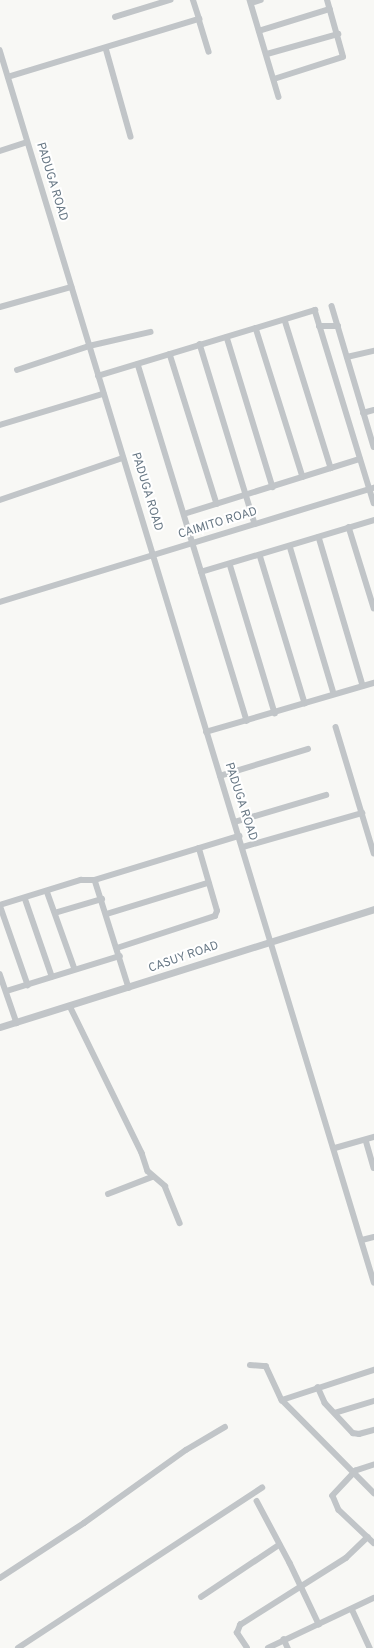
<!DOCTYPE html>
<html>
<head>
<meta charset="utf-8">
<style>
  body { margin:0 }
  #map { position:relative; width:374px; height:1648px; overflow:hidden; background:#f8f8f5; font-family:Overpass,sans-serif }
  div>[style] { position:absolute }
  .minor>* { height:5.5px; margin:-2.75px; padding:0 2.75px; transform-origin:2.75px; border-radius:2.75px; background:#c1c5c8 }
  .tertiary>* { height:7px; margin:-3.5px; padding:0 3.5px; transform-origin:3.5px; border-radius:3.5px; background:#c1c5c8 }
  span { translate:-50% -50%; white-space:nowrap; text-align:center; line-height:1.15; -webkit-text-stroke:4px #fff; paint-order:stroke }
  .street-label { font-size:12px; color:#687885 }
</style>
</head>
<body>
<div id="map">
  <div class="minor">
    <i style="left:250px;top:0;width:101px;rotate:73.4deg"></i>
    <i style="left:251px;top:3px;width:10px;rotate:-17deg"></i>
    <i style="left:115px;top:17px;width:58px;rotate:-17.2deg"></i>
    <i style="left:199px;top:19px;width:34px;rotate:73deg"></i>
    <i style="left:259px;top:31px;width:74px;rotate:-17.2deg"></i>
    <i style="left:106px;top:48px;width:92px;rotate:74.3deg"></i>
    <i style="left:0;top:50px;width:1288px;rotate:73.11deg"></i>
    <i style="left:267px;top:54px;width:74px;rotate:-15.7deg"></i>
    <i style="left:8px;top:77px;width:200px;rotate:-16.9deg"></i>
    <i style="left:199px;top:19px;width:20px;rotate:-108deg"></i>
    <i style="left:274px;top:79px;width:72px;rotate:-17.7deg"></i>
    <i style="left:343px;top:57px;width:59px;rotate:-105.7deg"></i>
    <i style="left:0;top:151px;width:28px;rotate:-18deg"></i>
    <i style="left:332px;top:306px;width:147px;rotate:73.4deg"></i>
    <i style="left:0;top:307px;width:74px;rotate:-15.7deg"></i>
    <i style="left:285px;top:320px;width:155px;rotate:72.7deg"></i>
    <i style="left:319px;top:326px;width:19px"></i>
    <i style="left:256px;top:328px;width:156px;rotate:72.5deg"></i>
    <i style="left:227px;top:337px;width:157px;rotate:73deg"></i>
    <i style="left:200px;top:344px;width:188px;rotate:73deg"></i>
    <i style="left:170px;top:354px;width:157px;rotate:72.6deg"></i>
    <i style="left:347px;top:357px;width:28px;rotate:-13deg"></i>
    <i style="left:138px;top:364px;width:373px;rotate:73deg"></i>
    <i style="left:17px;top:370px;width:76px;rotate:-18.4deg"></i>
    <i style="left:89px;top:346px;width:63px;rotate:-12.9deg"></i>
    <i style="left:98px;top:376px;width:227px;rotate:-16.9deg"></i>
    <i style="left:315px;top:310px;width:202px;rotate:73deg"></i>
    <i style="left:363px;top:413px;width:11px;rotate:-15deg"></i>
    <i style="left:0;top:425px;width:108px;rotate:-16.8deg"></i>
    <i style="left:0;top:500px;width:130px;rotate:-18.9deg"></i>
    <i style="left:184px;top:514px;width:184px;rotate:-17.4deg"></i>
    <i style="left:349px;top:527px;width:85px;rotate:72.8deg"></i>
    <i style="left:319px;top:537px;width:155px;rotate:73.5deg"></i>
    <i style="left:290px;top:546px;width:154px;rotate:73.4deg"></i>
    <i style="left:260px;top:555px;width:155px;rotate:73.1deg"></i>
    <i style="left:230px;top:564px;width:156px;rotate:73.2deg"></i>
    <i style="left:201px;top:572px;width:181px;rotate:-16.7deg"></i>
    <i style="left:0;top:602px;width:391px;rotate:-17deg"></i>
    <i style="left:336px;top:727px;width:132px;rotate:73.2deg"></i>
    <i style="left:206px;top:732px;width:175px;rotate:-16.3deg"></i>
    <i style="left:220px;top:776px;width:92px;rotate:-17.1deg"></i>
    <i style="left:235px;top:822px;width:95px;rotate:-16.5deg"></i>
    <i style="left:243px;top:847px;width:124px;rotate:-15.9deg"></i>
    <i style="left:95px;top:880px;width:113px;rotate:72.5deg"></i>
    <i style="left:47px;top:891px;width:83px;rotate:70.3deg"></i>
    <i style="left:25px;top:898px;width:83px;rotate:70.9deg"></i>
    <i style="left:0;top:905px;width:85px;rotate:-17.2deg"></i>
    <i style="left:81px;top:880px;width:14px"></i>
    <i style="left:95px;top:880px;width:151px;rotate:-17deg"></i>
    <i style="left:0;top:905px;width:85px;rotate:70.7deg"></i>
    <i style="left:55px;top:913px;width:49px;rotate:-16.6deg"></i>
    <i style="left:107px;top:914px;width:106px;rotate:-17.1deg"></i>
    <i style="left:117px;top:948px;width:103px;rotate:-18.1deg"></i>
    <i style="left:215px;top:916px;width:5px;rotate:-68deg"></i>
    <i style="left:217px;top:911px;width:65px;rotate:-106.2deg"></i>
    <i style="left:0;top:974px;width:52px;rotate:70.9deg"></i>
    <i style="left:7px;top:991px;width:118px;rotate:-17.2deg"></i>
    <i style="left:70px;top:1006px;width:164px;rotate:63.9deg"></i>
    <i style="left:142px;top:1153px;width:19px;rotate:72deg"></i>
    <i style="left:148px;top:1171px;width:23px;rotate:41deg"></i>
    <i style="left:165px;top:1186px;width:40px;rotate:68deg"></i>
    <i style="left:366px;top:1140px;width:29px;rotate:74deg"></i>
    <i style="left:335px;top:1148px;width:41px;rotate:-15.8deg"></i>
    <i style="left:108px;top:1194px;width:47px;rotate:-21.1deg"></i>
    <i style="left:362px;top:1240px;width:12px;rotate:-14deg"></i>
    <i style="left:250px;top:1365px;width:16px;rotate:4deg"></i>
    <i style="left:266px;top:1366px;width:38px;rotate:65deg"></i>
    <i style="left:282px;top:1400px;width:131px;rotate:45.3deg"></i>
    <i style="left:318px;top:1387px;width:17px;rotate:66deg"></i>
    <i style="left:325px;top:1403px;width:41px;rotate:47deg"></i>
    <i style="left:353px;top:1433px;width:6px;rotate:9deg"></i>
    <i style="left:359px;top:1434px;width:16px;rotate:-15deg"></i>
    <i style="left:282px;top:1400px;width:97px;rotate:-18.1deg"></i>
    <i style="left:335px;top:1413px;width:41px;rotate:-17.1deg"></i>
    <i style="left:374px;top:1465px;width:19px;rotate:162deg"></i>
    <i style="left:356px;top:1471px;width:34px;rotate:133deg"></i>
    <i style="left:333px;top:1496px;width:15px;rotate:67deg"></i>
    <i style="left:339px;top:1510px;width:48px;rotate:43.3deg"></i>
    <i style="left:257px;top:1501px;width:70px;rotate:62deg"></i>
    <i style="left:290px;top:1563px;width:68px;rotate:64.6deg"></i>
    <i style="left:0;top:1578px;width:100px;rotate:-33.2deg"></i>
    <i style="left:84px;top:1523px;width:125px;rotate:-35.6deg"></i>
    <i style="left:186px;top:1450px;width:45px;rotate:-30.5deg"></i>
    <i style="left:201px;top:1597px;width:94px;rotate:-33.7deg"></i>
    <i style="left:352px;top:1609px;width:43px;rotate:65.2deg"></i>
    <i style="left:284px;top:1639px;width:10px;rotate:66deg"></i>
    <i style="left:18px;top:1648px;width:292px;rotate:-33.3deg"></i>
    <i style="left:247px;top:1648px;width:18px;rotate:-124deg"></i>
    <i style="left:237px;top:1633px;width:9px;rotate:-69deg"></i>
    <i style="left:240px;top:1625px;width:125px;rotate:-32.3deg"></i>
    <i style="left:346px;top:1558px;width:30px;rotate:-44deg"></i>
    <i style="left:268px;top:1648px;width:117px;rotate:-25.3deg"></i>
  </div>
  <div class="tertiary">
    <i style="left:0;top:1027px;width:392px;rotate:-17.5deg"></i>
  </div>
  <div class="street-label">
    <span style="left:51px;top:182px;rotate:73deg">PADUGA ROAD</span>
    <span style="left:146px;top:492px;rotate:73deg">PADUGA ROAD</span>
    <span style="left:218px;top:524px;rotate:-17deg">CAIMITO ROAD</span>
    <span style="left:240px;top:802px;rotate:72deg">PADUGA ROAD</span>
    <span style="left:184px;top:958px;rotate:-19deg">CASUY ROAD</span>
  </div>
</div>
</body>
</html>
